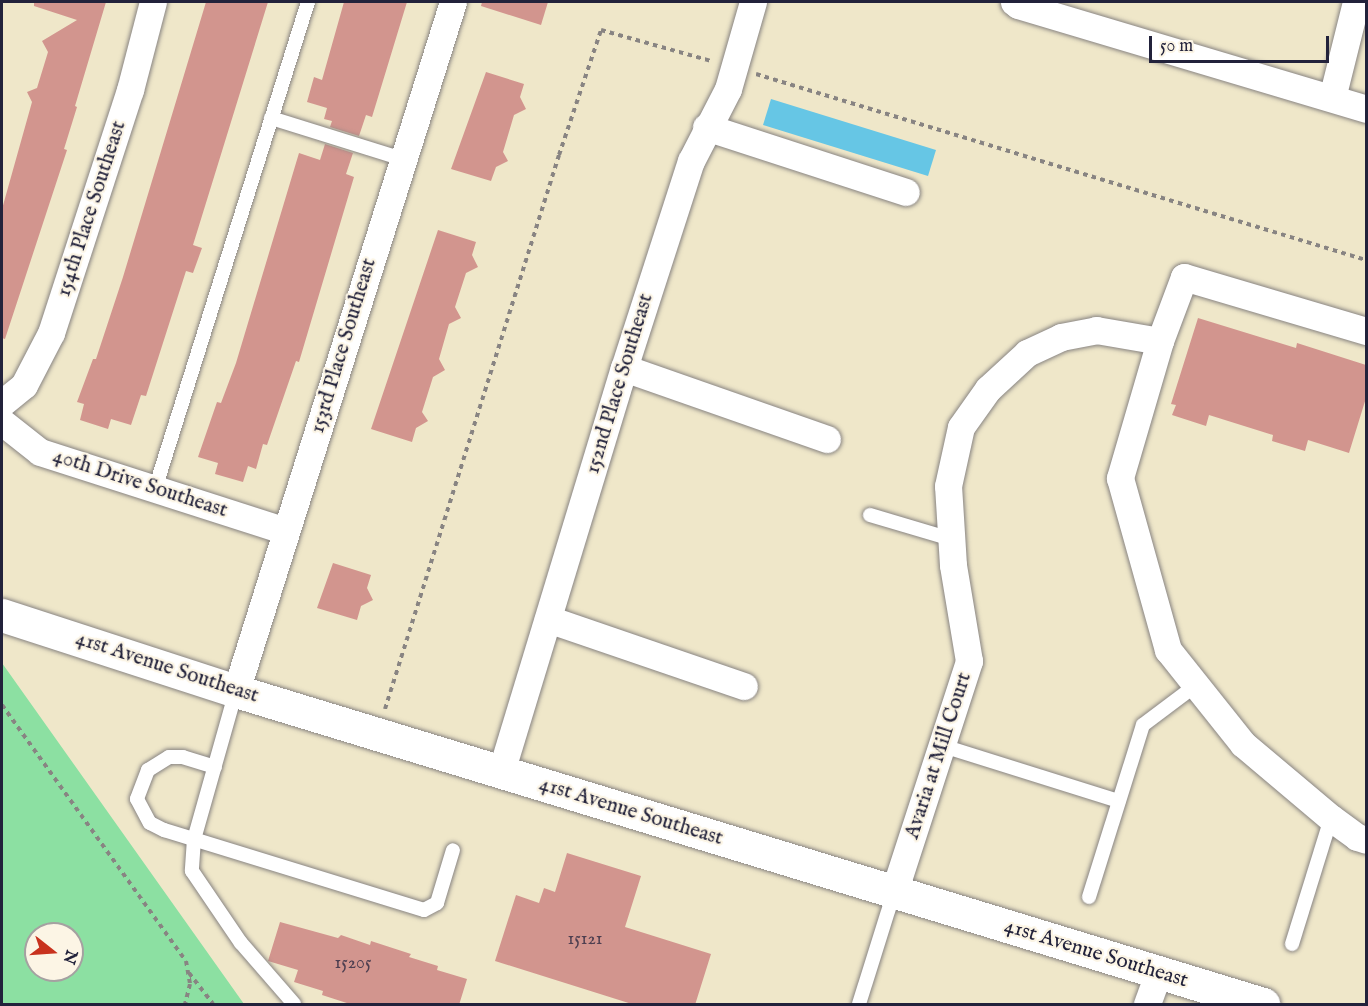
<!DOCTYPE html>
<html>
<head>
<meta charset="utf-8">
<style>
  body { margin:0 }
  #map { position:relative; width:1368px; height:1006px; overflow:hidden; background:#efe7c9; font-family:"IM FELL English",serif }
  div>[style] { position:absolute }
  .green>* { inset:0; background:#8ce0a2 }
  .water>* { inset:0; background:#66c6e5 }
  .building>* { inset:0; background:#d2958e }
  .path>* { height:4px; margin-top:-2px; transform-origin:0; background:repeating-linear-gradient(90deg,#888482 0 4.5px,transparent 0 9px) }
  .roads { filter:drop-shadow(0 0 2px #888482) drop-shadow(0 0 2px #888482) }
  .service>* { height:14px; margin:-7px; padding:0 7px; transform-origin:7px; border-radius:7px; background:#fff }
  .minor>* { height:27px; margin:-13.5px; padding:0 13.5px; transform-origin:13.5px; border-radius:13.5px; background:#fff }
  .tertiary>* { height:33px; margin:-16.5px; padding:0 16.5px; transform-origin:16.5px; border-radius:16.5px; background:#fff }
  span { translate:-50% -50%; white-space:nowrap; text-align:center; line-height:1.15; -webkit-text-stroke:4.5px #fcf5e5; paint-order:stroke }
  .number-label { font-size:18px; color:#4e3f50 }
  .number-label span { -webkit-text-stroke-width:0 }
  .street-label { font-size:21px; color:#22223b }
  .frame { position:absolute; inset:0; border:3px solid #22223b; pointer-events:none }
  .north { position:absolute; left:24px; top:922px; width:60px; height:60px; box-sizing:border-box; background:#fcf5e5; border:2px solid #a5a1a1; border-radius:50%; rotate:107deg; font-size:16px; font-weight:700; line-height:24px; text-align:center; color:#22223b }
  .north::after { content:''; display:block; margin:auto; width:21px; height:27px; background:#c8321e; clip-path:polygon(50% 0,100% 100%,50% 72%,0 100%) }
  .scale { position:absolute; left:1149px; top:36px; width:180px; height:27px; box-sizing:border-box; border:3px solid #22223b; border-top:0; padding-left:8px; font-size:18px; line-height:21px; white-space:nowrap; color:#22223b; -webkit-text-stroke:4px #fcf5e5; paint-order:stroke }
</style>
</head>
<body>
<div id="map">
  <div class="green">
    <i style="clip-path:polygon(evenodd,2px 663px,244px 1004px,2px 1004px,2px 663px,36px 934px,72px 934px,72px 970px,36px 970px,36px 934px)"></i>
  </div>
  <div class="water">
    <i style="clip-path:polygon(771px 99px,936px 150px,928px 176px,763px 125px)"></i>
  </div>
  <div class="building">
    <i style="clip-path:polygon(34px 2px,106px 2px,75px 106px,77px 107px,64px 149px,67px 150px,5px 339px,2px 338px,2px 209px,32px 102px,27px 92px,37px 88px,48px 52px,42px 41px,77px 20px,34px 6px)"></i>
    <i style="clip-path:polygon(206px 2px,268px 2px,193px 245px,202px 248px,193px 273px,186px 271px,146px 396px,141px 395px,131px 425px,111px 419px,108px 429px,80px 420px,84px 404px,77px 402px,93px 359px,96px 359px,123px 277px)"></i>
    <i style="clip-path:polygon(344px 2px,407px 2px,372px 117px,366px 115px,359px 136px,330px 127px,332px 121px,324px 119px,327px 108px,307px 102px,314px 77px,322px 80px)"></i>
    <i style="clip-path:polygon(482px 2px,548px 2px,541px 25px,481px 6px)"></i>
    <i style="clip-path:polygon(486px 72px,524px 84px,520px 97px,526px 109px,514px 115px,503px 152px,508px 161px,496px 167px,491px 181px,451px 169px)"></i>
    <i style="clip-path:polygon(325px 144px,353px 153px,346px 174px,354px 177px,299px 362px,296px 361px,267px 445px,263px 444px,256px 469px,248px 466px,243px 482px,215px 474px,218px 463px,198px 457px,217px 402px,221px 403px,236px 363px,299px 153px,320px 160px)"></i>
    <i style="clip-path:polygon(438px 230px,476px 242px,472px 255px,478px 267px,466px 273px,455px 307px,461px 318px,449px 324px,439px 359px,445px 370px,433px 377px,422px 412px,428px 421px,416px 428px,412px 442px,371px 429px)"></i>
    <i style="clip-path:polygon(1198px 318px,1296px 348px,1297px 343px,1366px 365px,1366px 398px,1349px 453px,1308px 440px,1305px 451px,1272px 441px,1273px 435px,1209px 415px,1206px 426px,1172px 415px,1176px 405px,1171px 404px)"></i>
    <i style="clip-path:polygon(333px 563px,371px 575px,367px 588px,373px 600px,361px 606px,357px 620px,317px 608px)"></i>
    <i style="clip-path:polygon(567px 853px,641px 876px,625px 927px,711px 954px,695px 1005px,635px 1005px,495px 961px,516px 895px,539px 903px,544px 888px,555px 892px)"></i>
    <i style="clip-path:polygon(280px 922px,338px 938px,341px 935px,370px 945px,371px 941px,411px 954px,409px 957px,438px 966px,437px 970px,467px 979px,459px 1005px,353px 1005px,322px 995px,323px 991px,294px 982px,298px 970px,268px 961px)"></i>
  </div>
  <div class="path">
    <i style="left:756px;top:74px;width:638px;rotate:16.96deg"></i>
    <i style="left:2px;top:705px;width:315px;rotate:54.3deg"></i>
    <i style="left:186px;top:961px;width:23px;rotate:80deg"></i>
    <i style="left:190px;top:984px;width:21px;rotate:104deg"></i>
    <i style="left:385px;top:709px;width:581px;rotate:-72.56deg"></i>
    <i style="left:559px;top:155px;width:132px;rotate:-71.4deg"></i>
    <i style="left:601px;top:30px;width:114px;rotate:15.7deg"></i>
    <i style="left:189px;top:973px;width:39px;rotate:52deg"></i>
  </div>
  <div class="roads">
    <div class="service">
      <i style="left:271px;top:118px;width:138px;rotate:17.3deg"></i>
      <i style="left:155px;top:489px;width:510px;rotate:-72.56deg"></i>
      <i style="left:870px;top:515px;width:84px;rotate:16.5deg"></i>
      <i style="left:236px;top:691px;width:154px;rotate:105.8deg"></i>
      <i style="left:194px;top:839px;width:32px;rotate:94deg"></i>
      <i style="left:192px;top:871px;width:87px;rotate:55.8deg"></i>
      <i style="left:241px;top:943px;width:81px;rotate:49deg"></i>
      <i style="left:943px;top:746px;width:184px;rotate:17.4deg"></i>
      <i style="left:215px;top:767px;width:34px;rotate:-163deg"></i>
      <i style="left:183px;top:757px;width:14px;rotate:180deg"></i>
      <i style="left:169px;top:757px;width:25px;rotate:148deg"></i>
      <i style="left:148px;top:770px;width:31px;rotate:111deg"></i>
      <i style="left:137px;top:799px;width:27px;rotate:62deg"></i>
      <i style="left:150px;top:823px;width:16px;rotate:27deg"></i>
      <i style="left:164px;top:830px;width:272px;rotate:17.1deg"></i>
      <i style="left:424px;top:910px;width:15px;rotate:-28deg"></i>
      <i style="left:437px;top:903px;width:55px;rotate:-73.2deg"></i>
      <i style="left:1089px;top:897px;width:180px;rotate:-72.6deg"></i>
      <i style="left:1143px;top:725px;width:66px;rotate:-37deg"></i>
      <i style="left:1292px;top:944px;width:132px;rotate:-72.8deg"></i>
      <i style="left:859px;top:1004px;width:117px;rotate:-72.6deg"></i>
    </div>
    <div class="minor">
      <i style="left:1014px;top:2px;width:5px;rotate:37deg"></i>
      <i style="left:1018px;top:5px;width:363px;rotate:16.6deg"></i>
      <i style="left:1332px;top:98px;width:99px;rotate:-76deg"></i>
      <i style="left:706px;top:127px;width:210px;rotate:18deg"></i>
      <i style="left:1366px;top:331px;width:190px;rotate:-163.5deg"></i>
      <i style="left:1184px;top:277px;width:68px;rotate:110.6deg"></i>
      <i style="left:1160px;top:341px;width:143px;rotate:106.3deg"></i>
      <i style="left:1120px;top:478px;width:179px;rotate:74.4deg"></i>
      <i style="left:1168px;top:650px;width:120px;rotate:51.4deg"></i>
      <i style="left:1243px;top:744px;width:115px;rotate:40.1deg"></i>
      <i style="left:1331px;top:818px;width:32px;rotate:36deg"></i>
      <i style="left:1357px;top:837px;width:9px;rotate:18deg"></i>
      <i style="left:624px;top:368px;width:215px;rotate:19.3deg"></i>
      <i style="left:2px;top:403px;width:28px;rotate:-39deg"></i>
      <i style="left:24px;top:385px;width:59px;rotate:-62.6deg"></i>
      <i style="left:51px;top:333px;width:256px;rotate:-72deg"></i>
      <i style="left:130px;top:90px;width:91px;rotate:-75.4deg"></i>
      <i style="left:2px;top:422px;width:48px;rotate:38.3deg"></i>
      <i style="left:40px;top:452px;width:258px;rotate:17.8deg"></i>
      <i style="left:548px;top:619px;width:207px;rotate:18.9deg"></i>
      <i style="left:236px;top:691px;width:722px;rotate:-72.52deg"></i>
      <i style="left:501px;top:772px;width:422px;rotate:-73.1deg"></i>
      <i style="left:624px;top:368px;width:218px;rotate:-72.1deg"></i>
      <i style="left:691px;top:161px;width:81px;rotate:-62.8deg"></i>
      <i style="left:728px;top:89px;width:91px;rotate:-74deg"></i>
      <i style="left:894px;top:892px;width:243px;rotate:-72deg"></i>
      <i style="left:969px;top:661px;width:97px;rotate:-99.5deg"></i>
      <i style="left:953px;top:565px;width:79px;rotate:-93.6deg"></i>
      <i style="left:948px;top:486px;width:60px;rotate:-77.6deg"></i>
      <i style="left:961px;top:427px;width:47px;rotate:-54.6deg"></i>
      <i style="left:988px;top:389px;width:53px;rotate:-42.7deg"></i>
      <i style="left:1027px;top:353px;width:38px;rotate:-25deg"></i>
      <i style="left:1061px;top:337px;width:36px;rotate:-11deg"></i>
      <i style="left:1096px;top:330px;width:65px;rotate:9.8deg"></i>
      <i style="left:1147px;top:1004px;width:33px;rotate:-70deg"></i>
    </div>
    <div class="tertiary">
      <i style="left:2px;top:615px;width:246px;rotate:18deg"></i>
      <i style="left:236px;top:691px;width:1074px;rotate:16.95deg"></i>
    </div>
  </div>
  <div class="number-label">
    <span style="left:585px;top:940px">15121</span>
    <span style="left:353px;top:964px">15205</span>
  </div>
  <div class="street-label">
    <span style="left:92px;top:209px;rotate:-72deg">154th Place Southeast</span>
    <span style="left:344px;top:346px;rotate:-73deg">153rd Place Southeast</span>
    <span style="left:620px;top:384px;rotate:-73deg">152nd Place Southeast</span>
    <span style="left:140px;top:484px;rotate:18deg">40th Drive Southeast</span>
    <span style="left:167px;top:668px;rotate:18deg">41st Avenue Southeast</span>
    <span style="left:939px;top:756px;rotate:-72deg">Avaria at Mill Court</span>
    <span style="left:631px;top:812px;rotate:17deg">41st Avenue Southeast</span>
    <span style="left:1096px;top:954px;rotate:17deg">41st Avenue Southeast</span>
  </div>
  <div class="frame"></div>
  <div class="north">N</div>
  <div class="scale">50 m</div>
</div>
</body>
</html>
